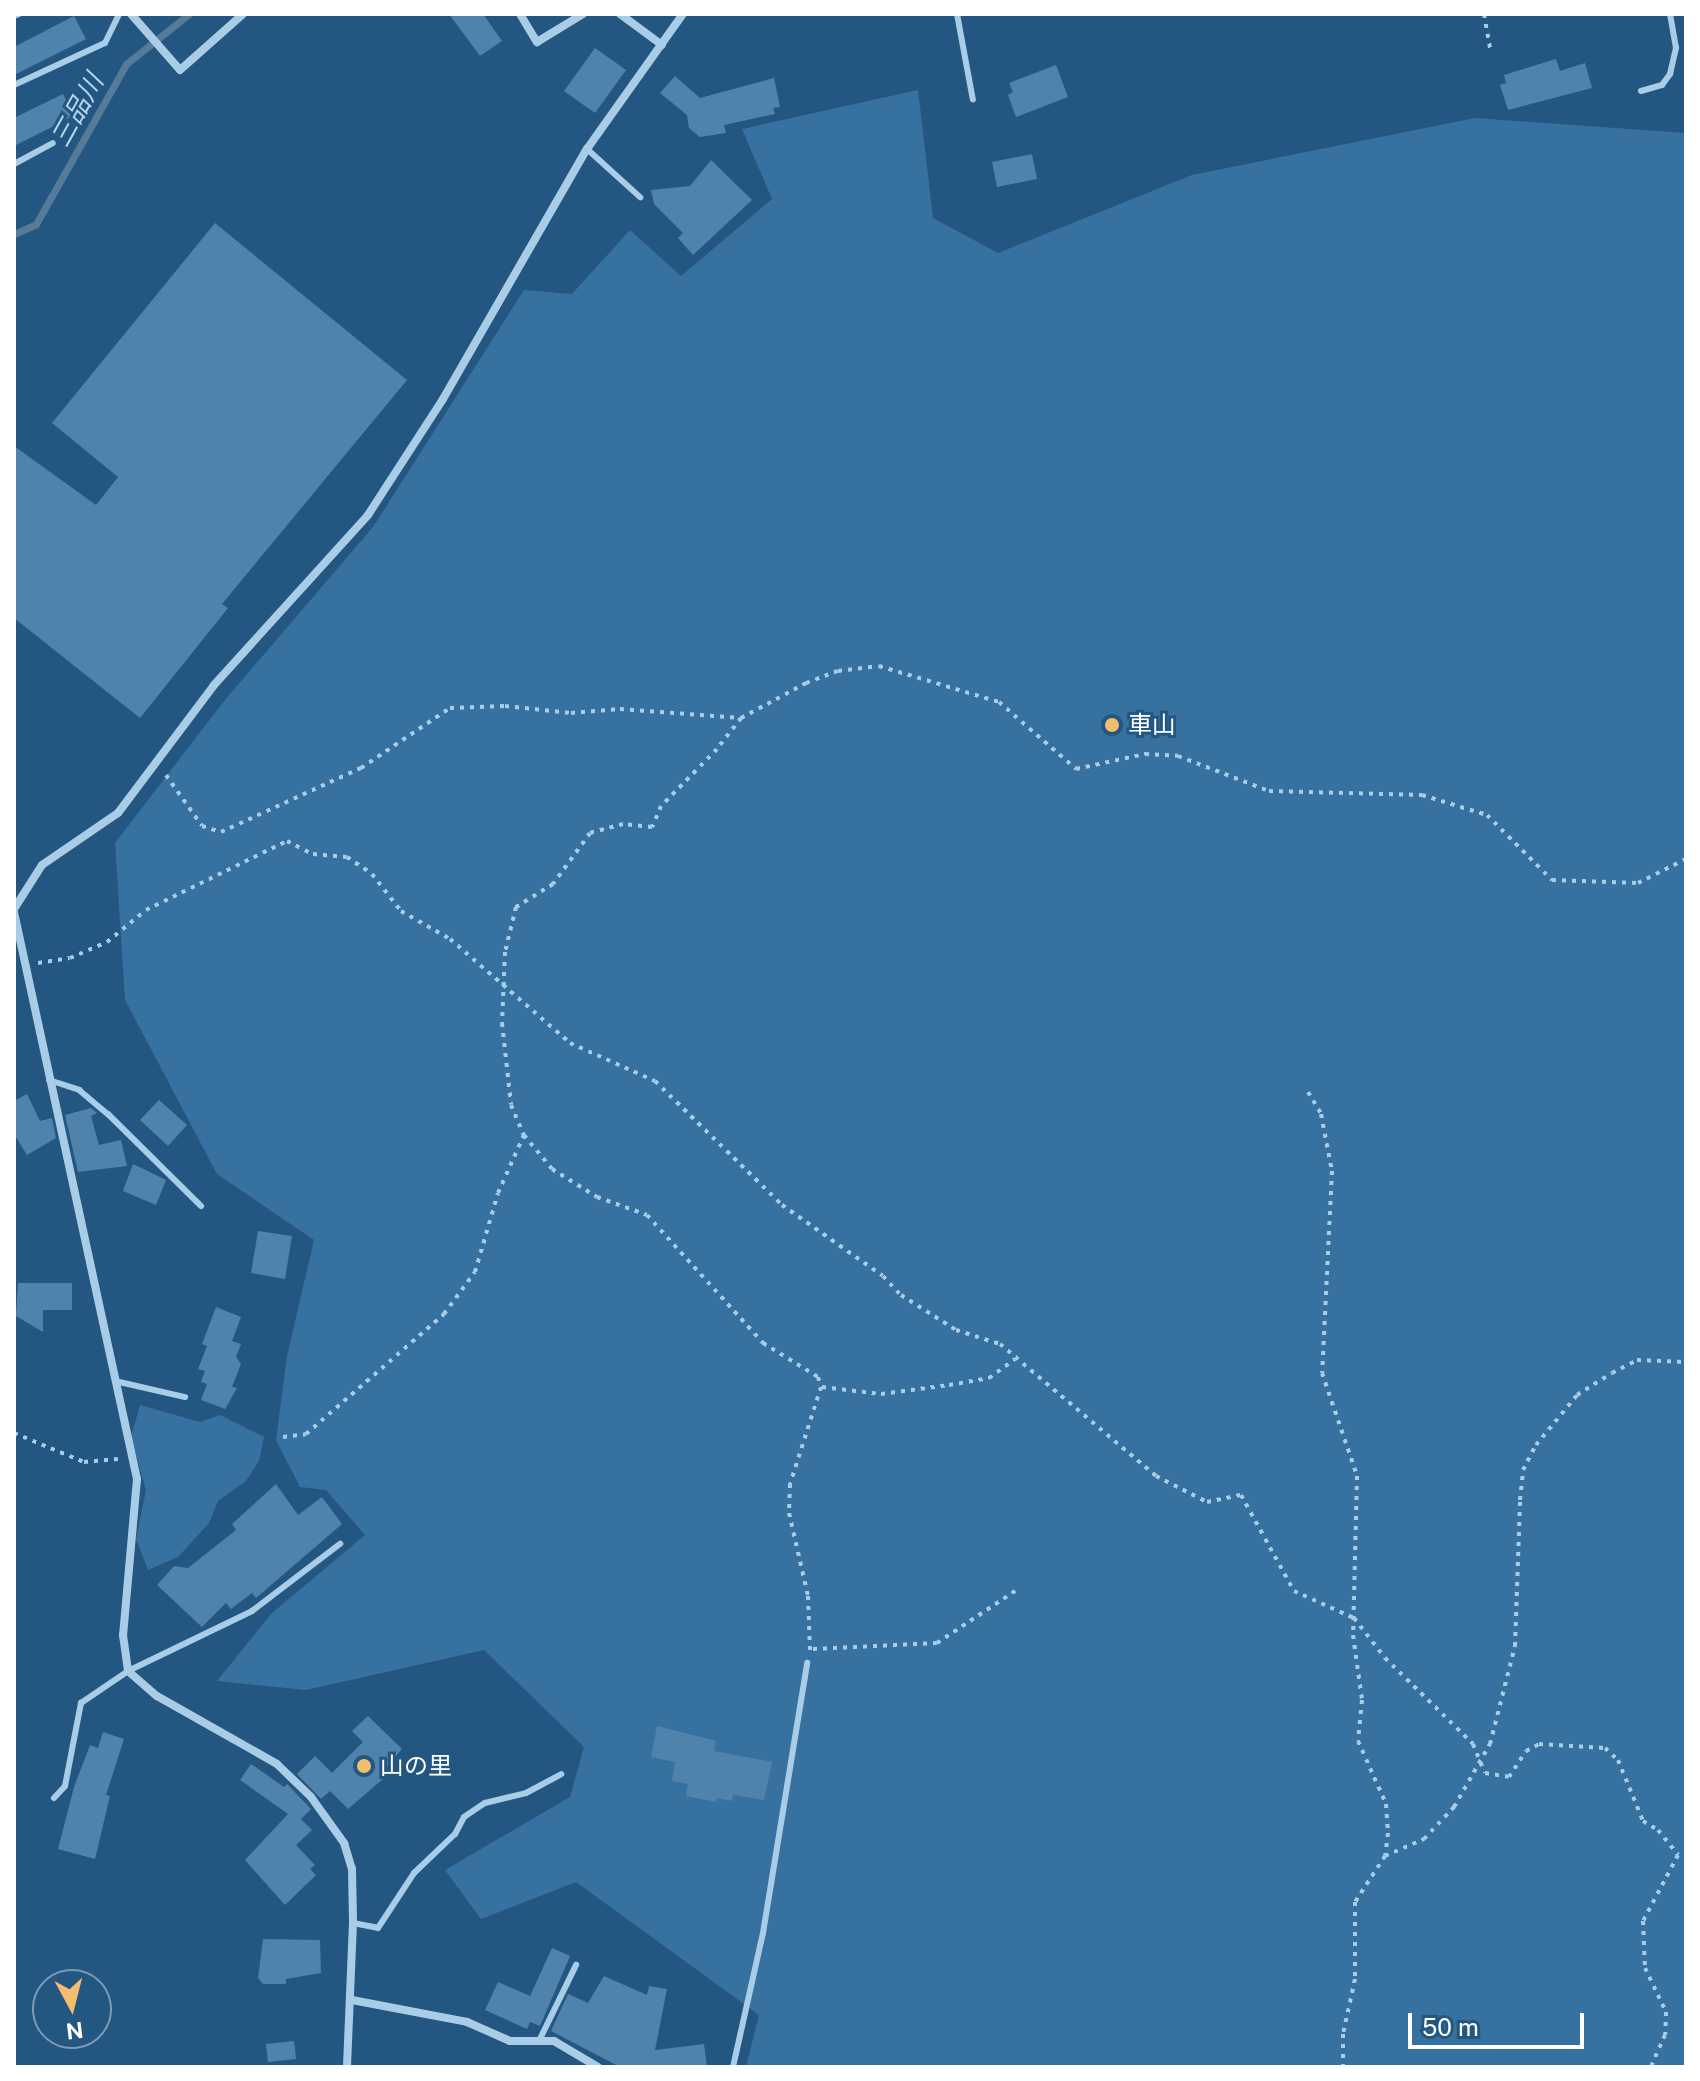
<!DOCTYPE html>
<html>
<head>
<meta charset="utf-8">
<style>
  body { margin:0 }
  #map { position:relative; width:1700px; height:2081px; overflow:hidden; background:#235781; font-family:"Public Sans","Noto Sans JP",sans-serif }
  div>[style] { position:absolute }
  .green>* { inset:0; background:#37719f }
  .stream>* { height:7px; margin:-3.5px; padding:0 3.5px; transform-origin:3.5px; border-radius:3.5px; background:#567b99 }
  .building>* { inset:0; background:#5083ac }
  .path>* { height:4px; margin-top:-2px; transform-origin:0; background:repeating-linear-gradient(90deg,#aacde7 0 4px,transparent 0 10px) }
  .lane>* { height:6px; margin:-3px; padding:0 3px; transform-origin:3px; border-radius:3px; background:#aacde7 }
  .street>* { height:8px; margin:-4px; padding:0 4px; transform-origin:4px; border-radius:4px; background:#aacde7 }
  .dots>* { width:22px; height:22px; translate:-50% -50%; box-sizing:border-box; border:4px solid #235781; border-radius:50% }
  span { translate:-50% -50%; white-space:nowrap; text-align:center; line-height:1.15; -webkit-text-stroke:6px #235781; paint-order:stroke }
  .poi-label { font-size:24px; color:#fff }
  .left { translate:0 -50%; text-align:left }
  .water-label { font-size:26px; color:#b6d6ef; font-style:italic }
  .frame { position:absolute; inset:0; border:16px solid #fff; pointer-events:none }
  .north { position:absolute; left:32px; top:1969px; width:80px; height:80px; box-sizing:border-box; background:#235781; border:2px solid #7b9ab3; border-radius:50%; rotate:173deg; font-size:22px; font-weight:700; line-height:32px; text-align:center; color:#fff }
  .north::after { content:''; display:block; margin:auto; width:28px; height:36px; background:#f2bd6d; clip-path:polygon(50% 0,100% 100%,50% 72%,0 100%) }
  .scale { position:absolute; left:1408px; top:2013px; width:176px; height:36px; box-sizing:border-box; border:4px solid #fff; border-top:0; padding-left:10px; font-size:24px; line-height:28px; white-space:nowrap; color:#fff; -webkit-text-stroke:6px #235781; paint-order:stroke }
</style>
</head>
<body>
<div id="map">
  <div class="green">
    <i style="clip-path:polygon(918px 90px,933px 218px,998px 253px,1192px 175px,1475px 118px,1686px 133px,1686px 2067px,746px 2067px,759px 2015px,576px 1882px,481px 1919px,445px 1870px,570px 1797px,584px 1747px,484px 1650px,306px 1690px,217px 1681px,271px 1614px,365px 1535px,326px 1490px,300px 1487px,276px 1440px,287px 1356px,314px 1240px,217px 1174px,125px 1000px,115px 843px,224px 701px,373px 527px,524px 290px,572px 294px,630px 230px,681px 276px,772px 199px,742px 129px)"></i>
    <i style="clip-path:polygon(140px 1405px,200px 1422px,220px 1415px,264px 1437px,259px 1461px,246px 1481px,218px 1501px,209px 1523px,178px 1557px,148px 1570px,136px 1539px,146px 1490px,131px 1437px)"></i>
  </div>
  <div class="stream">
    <i style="left:14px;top:234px;width:24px;rotate:-24deg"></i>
    <i style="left:36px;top:224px;width:184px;rotate:-60.6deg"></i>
    <i style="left:126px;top:64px;width:80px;rotate:-38.4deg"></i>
  </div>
  <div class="building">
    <i style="clip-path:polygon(449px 14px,483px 14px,502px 41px,480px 56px)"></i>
    <i style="clip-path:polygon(74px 16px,86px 39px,14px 75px,14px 47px)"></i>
    <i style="clip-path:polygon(595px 48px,626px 70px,595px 113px,564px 91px)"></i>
    <i style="clip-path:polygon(1556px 59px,1560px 71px,1585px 63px,1592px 88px,1508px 110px,1500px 85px,1506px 83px,1504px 75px)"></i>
    <i style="clip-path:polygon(1056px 65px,1068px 97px,1016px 117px,1008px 95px,1013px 92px,1009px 83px)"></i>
    <i style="clip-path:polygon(675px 76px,700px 98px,774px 78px,780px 107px,773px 108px,775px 114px,724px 125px,726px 133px,700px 137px,689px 128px,687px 115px,660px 93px)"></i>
    <i style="clip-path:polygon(63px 94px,74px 116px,14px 146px,14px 118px)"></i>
    <i style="clip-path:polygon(1032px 154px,1037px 179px,997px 187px,992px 162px)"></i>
    <i style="clip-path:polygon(711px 160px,752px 200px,693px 255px,678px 238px,683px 233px,654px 204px,651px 190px,690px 186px)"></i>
    <i style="clip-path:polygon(215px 223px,407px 380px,222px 604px,228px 608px,140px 718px,14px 618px,14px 446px,96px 505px,118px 477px,52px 423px)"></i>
    <i style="clip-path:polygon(27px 1094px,40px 1121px,52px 1118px,56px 1138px,27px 1155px,14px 1134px,14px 1101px)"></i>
    <i style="clip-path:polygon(159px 1100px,187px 1125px,168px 1146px,140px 1120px)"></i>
    <i style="clip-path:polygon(91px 1108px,97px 1113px,91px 1116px,99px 1145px,121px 1140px,127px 1166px,78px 1172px,65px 1115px)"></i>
    <i style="clip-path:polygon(133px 1164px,166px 1180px,156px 1205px,123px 1191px)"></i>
    <i style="clip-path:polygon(258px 1231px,292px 1236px,285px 1279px,251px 1273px)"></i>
    <i style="clip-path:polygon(18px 1283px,72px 1283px,72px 1310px,43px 1310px,43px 1332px,16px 1316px)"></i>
    <i style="clip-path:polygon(216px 1307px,241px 1317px,232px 1341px,241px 1344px,236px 1357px,241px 1364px,232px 1387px,237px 1388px,225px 1409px,201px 1400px,207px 1384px,201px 1382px,205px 1371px,198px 1369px,207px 1346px,202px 1344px)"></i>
    <i style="clip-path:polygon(276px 1484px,298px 1515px,322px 1497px,342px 1524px,256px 1598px,252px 1593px,231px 1609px,226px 1603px,202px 1627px,157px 1585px,174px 1566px,188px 1568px,236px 1530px,232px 1524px)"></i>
    <i style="clip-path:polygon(368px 1716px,402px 1749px,380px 1775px,383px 1779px,348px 1809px,330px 1791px,321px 1799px,297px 1774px,315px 1756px,332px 1773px,363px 1742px,352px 1731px)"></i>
    <i style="clip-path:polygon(657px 1726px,716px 1741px,714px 1751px,772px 1762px,764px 1800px,733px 1795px,732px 1801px,717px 1798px,716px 1802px,686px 1796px,688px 1784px,672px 1781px,675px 1762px,651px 1757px)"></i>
    <i style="clip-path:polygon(103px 1732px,124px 1739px,106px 1795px,110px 1796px,95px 1859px,58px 1849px,74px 1787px,90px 1745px,98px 1748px)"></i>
    <i style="clip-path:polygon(251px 1764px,284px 1787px,287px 1784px,311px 1809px,301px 1819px,312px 1830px,296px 1845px,315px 1865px,310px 1869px,316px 1875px,285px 1905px,245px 1860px,288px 1814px,240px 1780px)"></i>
    <i style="clip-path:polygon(263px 1939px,320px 1940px,321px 1973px,286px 1979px,286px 1984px,263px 1984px,258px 1978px)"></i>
    <i style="clip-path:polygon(552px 1948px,570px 1956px,540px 2026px,530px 2022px,527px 2029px,485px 2010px,498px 1982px,530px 1996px)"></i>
    <i style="clip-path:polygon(604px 1976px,647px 1995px,649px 1986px,667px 1989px,655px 2050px,704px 2044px,707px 2067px,620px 2067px,551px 2031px,568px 1994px,588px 2003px)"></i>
    <i style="clip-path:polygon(294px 2041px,296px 2059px,268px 2062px,266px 2044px)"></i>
  </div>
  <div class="path">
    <i style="left:1484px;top:14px;width:35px;rotate:80deg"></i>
    <i style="left:741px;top:718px;width:74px;rotate:-28.3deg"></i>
    <i style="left:806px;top:683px;width:34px;rotate:-21deg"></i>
    <i style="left:838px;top:671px;width:41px;rotate:-7deg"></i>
    <i style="left:879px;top:666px;width:125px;rotate:16.7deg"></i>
    <i style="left:999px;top:702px;width:102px;rotate:41deg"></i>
    <i style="left:1076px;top:769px;width:71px;rotate:-12.3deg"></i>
    <i style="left:1145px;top:754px;width:33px;rotate:3deg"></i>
    <i style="left:1178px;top:756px;width:97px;rotate:21deg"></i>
    <i style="left:1269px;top:791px;width:153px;rotate:1.5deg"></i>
    <i style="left:1422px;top:795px;width:68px;rotate:17.1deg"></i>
    <i style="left:1487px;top:815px;width:92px;rotate:45deg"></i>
    <i style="left:1552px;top:880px;width:86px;rotate:2deg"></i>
    <i style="left:1638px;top:883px;width:54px;rotate:-26.6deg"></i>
    <i style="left:166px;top:775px;width:62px;rotate:54.8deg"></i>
    <i style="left:202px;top:826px;width:20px;rotate:18deg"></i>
    <i style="left:221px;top:832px;width:154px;rotate:-24.6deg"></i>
    <i style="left:361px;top:768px;width:107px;rotate:-34deg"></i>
    <i style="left:450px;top:708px;width:55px;rotate:-2.1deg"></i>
    <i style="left:505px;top:706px;width:66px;rotate:6.1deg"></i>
    <i style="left:571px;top:713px;width:49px;rotate:-4.7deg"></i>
    <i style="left:620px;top:709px;width:121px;rotate:4.3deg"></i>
    <i style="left:741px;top:718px;width:39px;rotate:128deg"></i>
    <i style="left:717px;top:749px;width:80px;rotate:134.5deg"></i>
    <i style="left:661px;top:806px;width:23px;rotate:113deg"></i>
    <i style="left:652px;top:827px;width:29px;rotate:-174deg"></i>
    <i style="left:623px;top:824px;width:34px;rotate:165deg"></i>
    <i style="left:590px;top:833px;width:63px;rotate:126deg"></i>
    <i style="left:553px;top:884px;width:44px;rotate:148.1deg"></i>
    <i style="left:516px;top:907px;width:46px;rotate:103.7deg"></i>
    <i style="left:505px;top:952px;width:71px;rotate:92.4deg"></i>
    <i style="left:502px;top:1023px;width:82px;rotate:83.7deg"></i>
    <i style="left:511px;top:1105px;width:33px;rotate:67deg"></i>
    <i style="left:524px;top:1135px;width:44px;rotate:50.5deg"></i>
    <i style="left:552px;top:1169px;width:53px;rotate:31.9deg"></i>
    <i style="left:597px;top:1197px;width:53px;rotate:19.8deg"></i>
    <i style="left:647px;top:1215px;width:173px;rotate:47.8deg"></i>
    <i style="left:763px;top:1343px;width:65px;rotate:31.7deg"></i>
    <i style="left:818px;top:1377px;width:10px;rotate:73deg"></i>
    <i style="left:821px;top:1387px;width:102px;rotate:107.7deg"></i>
    <i style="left:790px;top:1484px;width:29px;rotate:92deg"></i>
    <i style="left:789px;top:1513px;width:85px;rotate:77.1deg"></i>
    <i style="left:808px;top:1596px;width:54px;rotate:87.9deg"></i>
    <i style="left:38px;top:963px;width:32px;rotate:-9deg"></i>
    <i style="left:70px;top:958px;width:40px;rotate:-23.4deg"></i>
    <i style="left:107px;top:942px;width:50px;rotate:-39.4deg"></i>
    <i style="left:146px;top:910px;width:157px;rotate:-26.1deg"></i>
    <i style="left:287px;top:841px;width:29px;rotate:27deg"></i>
    <i style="left:313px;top:854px;width:34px;rotate:5deg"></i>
    <i style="left:347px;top:857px;width:30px;rotate:34deg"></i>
    <i style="left:372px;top:874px;width:47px;rotate:51.9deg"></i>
    <i style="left:401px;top:911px;width:56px;rotate:29.7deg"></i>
    <i style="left:450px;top:939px;width:159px;rotate:40.9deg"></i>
    <i style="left:570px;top:1043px;width:93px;rotate:24.1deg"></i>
    <i style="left:655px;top:1081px;width:177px;rotate:44.3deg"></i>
    <i style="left:782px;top:1205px;width:123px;rotate:35.1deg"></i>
    <i style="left:883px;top:1276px;width:26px;rotate:47deg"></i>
    <i style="left:901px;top:1295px;width:65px;rotate:32.5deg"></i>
    <i style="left:956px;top:1330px;width:46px;rotate:17.7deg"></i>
    <i style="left:1000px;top:1344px;width:204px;rotate:40.2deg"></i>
    <i style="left:1156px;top:1476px;width:57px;rotate:27deg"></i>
    <i style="left:1207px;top:1502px;width:35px;rotate:-12deg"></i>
    <i style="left:1241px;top:1495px;width:110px;rotate:61.1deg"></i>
    <i style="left:1294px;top:1591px;width:66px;rotate:24.2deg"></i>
    <i style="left:1354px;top:1618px;width:51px;rotate:52.2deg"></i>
    <i style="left:1385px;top:1658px;width:123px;rotate:44.3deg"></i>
    <i style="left:1473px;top:1744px;width:31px;rotate:68deg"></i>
    <i style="left:1485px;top:1773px;width:24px;rotate:9deg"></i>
    <i style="left:1509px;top:1777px;width:31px;rotate:-57deg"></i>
    <i style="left:1526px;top:1751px;width:15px;rotate:-28deg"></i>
    <i style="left:1539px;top:1744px;width:66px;rotate:3.5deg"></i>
    <i style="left:1605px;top:1748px;width:18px;rotate:43deg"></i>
    <i style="left:1618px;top:1760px;width:66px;rotate:67.7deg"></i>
    <i style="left:1643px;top:1821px;width:17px;rotate:31deg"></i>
    <i style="left:1658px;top:1830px;width:32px;rotate:51deg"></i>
    <i style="left:1678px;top:1855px;width:75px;rotate:117.9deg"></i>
    <i style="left:1643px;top:1921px;width:47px;rotate:87.6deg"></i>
    <i style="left:1645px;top:1968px;width:49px;rotate:64.5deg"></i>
    <i style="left:1666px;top:2012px;width:23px;rotate:92deg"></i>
    <i style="left:1665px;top:2035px;width:35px;rotate:114deg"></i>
    <i style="left:1308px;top:1092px;width:26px;rotate:59deg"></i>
    <i style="left:1321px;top:1114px;width:58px;rotate:79.1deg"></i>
    <i style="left:1332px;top:1171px;width:202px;rotate:92.8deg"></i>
    <i style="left:1322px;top:1373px;width:109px;rotate:71.2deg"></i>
    <i style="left:1357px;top:1476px;width:159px;rotate:91.4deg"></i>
    <i style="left:1353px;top:1635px;width:66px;rotate:82.1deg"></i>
    <i style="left:1362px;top:1700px;width:41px;rotate:95.6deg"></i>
    <i style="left:1358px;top:1741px;width:69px;rotate:66deg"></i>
    <i style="left:1386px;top:1804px;width:29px;rotate:86deg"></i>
    <i style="left:1388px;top:1833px;width:23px;rotate:97deg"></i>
    <i style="left:1385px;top:1856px;width:55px;rotate:123.1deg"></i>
    <i style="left:1355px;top:1902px;width:77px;rotate:90deg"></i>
    <i style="left:1355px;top:1979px;width:56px;rotate:102.3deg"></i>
    <i style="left:1343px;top:2034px;width:33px;rotate:90deg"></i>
    <i style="left:822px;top:1387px;width:59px;rotate:6.8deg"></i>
    <i style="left:881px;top:1394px;width:69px;rotate:-7.5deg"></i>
    <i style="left:949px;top:1385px;width:41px;rotate:-9.9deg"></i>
    <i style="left:989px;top:1378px;width:32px;rotate:-36deg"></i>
    <i style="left:14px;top:1433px;width:76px;rotate:22.5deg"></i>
    <i style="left:84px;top:1462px;width:34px;rotate:-5deg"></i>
    <i style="left:283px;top:1437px;width:23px;rotate:-7deg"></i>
    <i style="left:306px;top:1434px;width:183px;rotate:-41deg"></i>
    <i style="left:444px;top:1314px;width:52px;rotate:-53.6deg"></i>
    <i style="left:475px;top:1272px;width:82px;rotate:-73.8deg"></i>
    <i style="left:498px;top:1193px;width:64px;rotate:-65.9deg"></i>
    <i style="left:813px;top:1649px;width:124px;rotate:-2.8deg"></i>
    <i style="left:937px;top:1643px;width:94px;rotate:-33.7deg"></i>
    <i style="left:1385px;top:1856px;width:43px;rotate:-23.6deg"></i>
    <i style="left:1424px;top:1839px;width:44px;rotate:-46.8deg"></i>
    <i style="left:1454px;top:1807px;width:73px;rotate:-60.3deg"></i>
    <i style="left:1490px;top:1744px;width:101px;rotate:-75.7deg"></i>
    <i style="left:1515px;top:1646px;width:146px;rotate:-88deg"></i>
    <i style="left:1520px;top:1500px;width:30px;rotate:-84deg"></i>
    <i style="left:1523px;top:1470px;width:28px;rotate:-63deg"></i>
    <i style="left:1536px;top:1445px;width:65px;rotate:-50.6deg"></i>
    <i style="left:1577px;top:1395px;width:41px;rotate:-32.2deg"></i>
    <i style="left:1612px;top:1373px;width:28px;rotate:-27deg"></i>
    <i style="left:1637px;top:1360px;width:49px;rotate:2.3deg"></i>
  </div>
  <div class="lane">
    <i style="left:957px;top:14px;width:87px;rotate:79.5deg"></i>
    <i style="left:14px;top:16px;width:5px;rotate:-22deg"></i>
    <i style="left:14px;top:85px;width:100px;rotate:-24.8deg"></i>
    <i style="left:105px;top:43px;width:32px;rotate:-64deg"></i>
    <i style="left:1641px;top:91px;width:22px;rotate:-16deg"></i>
    <i style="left:1662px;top:85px;width:14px;rotate:-54deg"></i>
    <i style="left:1670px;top:74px;width:27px;rotate:-77deg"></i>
    <i style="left:1676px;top:48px;width:35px;rotate:-100deg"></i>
    <i style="left:587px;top:149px;width:72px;rotate:42.2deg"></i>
    <i style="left:14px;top:164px;width:44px;rotate:-28.3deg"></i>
    <i style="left:49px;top:1080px;width:32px;rotate:18deg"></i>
    <i style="left:79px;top:1090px;width:38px;rotate:40deg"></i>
    <i style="left:108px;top:1114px;width:131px;rotate:44.7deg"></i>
    <i style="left:115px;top:1381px;width:72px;rotate:12.9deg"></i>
    <i style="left:54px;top:1798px;width:16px;rotate:-47deg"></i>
    <i style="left:65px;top:1786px;width:85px;rotate:-79.1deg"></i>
    <i style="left:81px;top:1703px;width:57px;rotate:-34.2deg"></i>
    <i style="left:128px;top:1671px;width:138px;rotate:-25.8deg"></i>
    <i style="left:252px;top:1611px;width:111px;rotate:-37.3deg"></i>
    <i style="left:353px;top:1923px;width:25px;rotate:11deg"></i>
    <i style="left:378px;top:1928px;width:66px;rotate:-56.8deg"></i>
    <i style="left:414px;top:1873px;width:57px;rotate:-43.6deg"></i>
    <i style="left:455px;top:1834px;width:19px;rotate:-62deg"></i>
    <i style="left:464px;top:1817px;width:25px;rotate:-34deg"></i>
    <i style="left:485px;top:1803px;width:42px;rotate:-13.7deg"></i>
    <i style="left:526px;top:1793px;width:40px;rotate:-28deg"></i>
    <i style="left:539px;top:2041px;width:85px;rotate:-64deg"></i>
    <i style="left:733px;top:2067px;width:137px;rotate:-77.4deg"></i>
    <i style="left:763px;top:1933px;width:274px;rotate:-80.7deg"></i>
  </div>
  <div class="street">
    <i style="left:131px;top:14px;width:74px;rotate:48.8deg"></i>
    <i style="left:180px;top:70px;width:84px;rotate:-41.6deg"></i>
    <i style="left:520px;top:14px;width:33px;rotate:59deg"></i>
    <i style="left:537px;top:42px;width:54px;rotate:-31.3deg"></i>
    <i style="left:620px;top:14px;width:52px;rotate:36.4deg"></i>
    <i style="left:14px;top:909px;width:52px;rotate:-57.5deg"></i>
    <i style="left:42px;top:865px;width:92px;rotate:-34.4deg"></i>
    <i style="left:118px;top:813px;width:160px;rotate:-53.1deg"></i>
    <i style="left:214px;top:685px;width:229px;rotate:-47.8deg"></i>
    <i style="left:368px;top:515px;width:138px;rotate:-57.1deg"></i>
    <i style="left:443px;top:399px;width:289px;rotate:-60.1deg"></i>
    <i style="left:587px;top:149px;width:166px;rotate:-54.6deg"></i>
    <i style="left:14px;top:912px;width:580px;rotate:77.76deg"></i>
    <i style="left:137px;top:1479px;width:157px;rotate:95.1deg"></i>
    <i style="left:123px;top:1635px;width:36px;rotate:82deg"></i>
    <i style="left:128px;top:1671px;width:38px;rotate:41deg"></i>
    <i style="left:157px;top:1696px;width:138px;rotate:29.5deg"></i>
    <i style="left:277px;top:1764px;width:47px;rotate:44.1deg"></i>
    <i style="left:311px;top:1797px;width:57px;rotate:54.3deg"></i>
    <i style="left:344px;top:1843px;width:27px;rotate:73deg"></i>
    <i style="left:352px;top:1869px;width:54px;rotate:88.9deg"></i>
    <i style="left:353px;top:1923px;width:144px;rotate:92.4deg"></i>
    <i style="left:352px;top:2000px;width:117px;rotate:10.8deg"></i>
    <i style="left:467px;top:2022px;width:47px;rotate:23.8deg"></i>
    <i style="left:510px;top:2041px;width:44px"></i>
    <i style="left:554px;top:2041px;width:51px;rotate:30.6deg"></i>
  </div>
  <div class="dots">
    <i style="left:1112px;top:725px;background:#f2bd6d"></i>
    <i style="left:364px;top:1766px;background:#f2bd6d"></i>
  </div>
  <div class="poi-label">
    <span class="left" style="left:1128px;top:725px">車山</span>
    <span class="left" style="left:380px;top:1766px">山の里</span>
  </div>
  <div class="water-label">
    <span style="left:77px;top:110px;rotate:-61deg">三品川</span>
  </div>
  <div class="frame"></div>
  <div class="north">N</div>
  <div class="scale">50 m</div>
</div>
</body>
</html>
